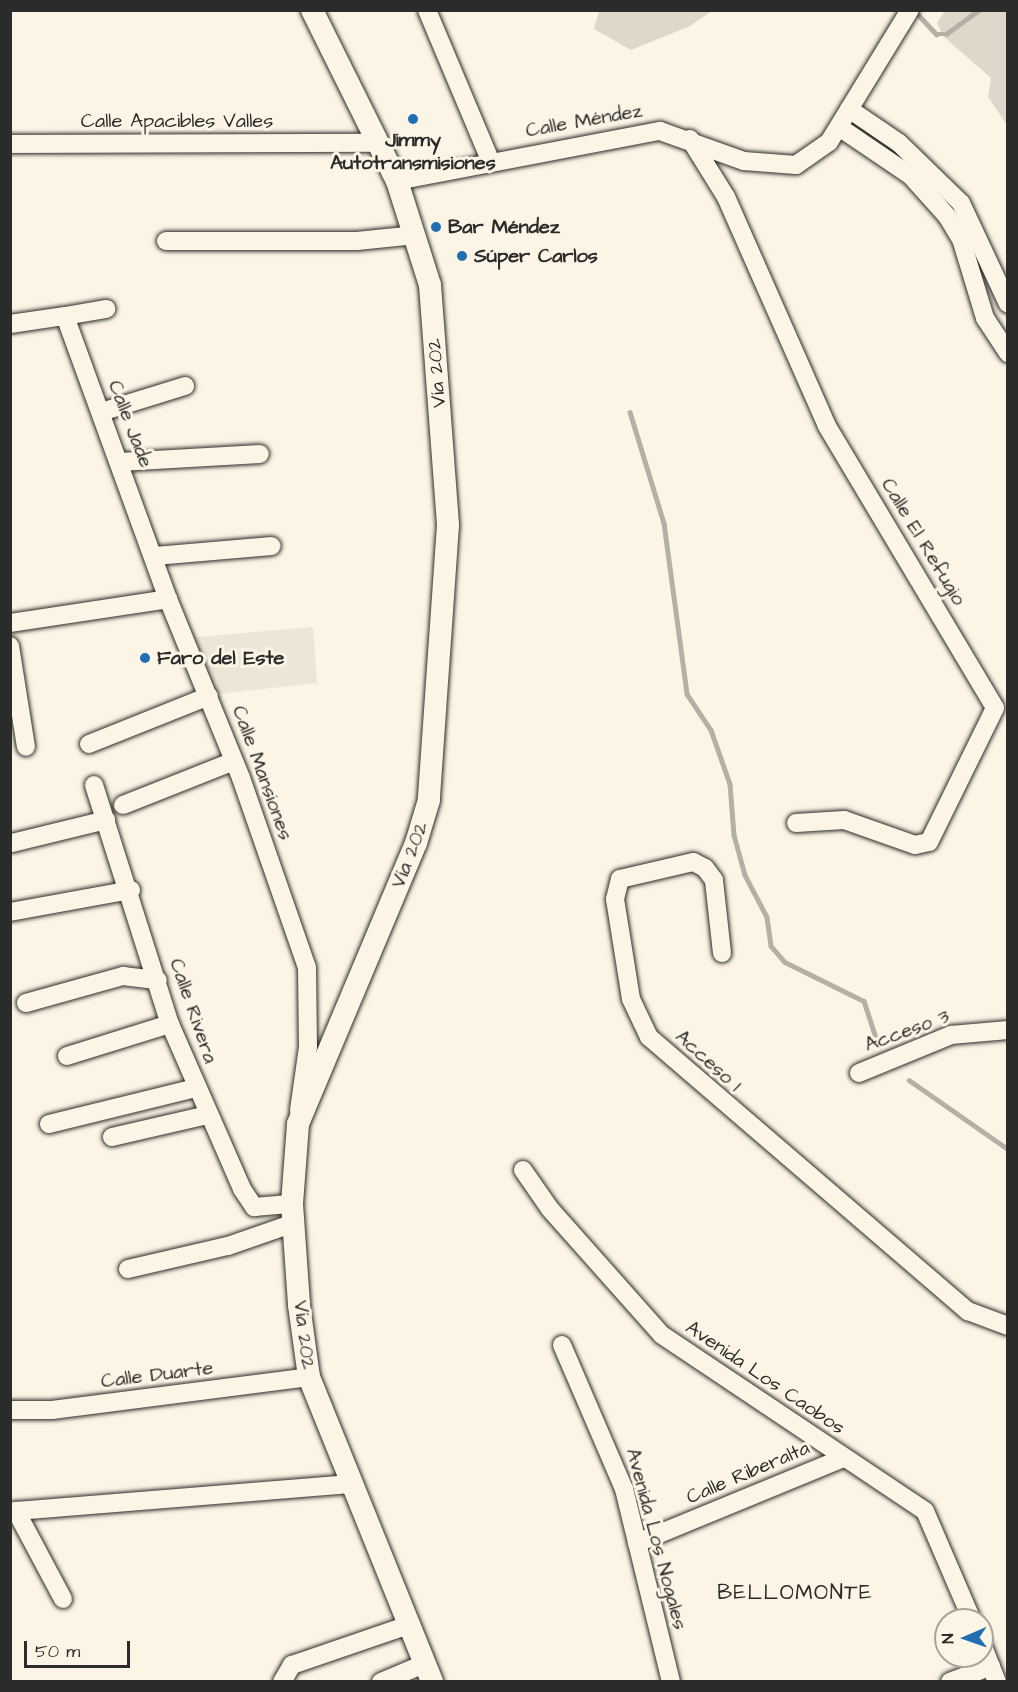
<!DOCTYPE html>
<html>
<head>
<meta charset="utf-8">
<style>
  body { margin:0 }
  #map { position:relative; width:1018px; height:1692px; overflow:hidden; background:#fcf5e5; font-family:"Architects Daughter",sans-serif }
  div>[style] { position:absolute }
  .built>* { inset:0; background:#ece6d7 }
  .green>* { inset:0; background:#ded8ca }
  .stream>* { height:4.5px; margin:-2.25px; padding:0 2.25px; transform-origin:2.25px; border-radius:2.25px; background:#b4b0a5 }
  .roads { filter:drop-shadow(0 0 2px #2b2b2b) drop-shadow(0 0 2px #2b2b2b) }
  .minor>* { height:18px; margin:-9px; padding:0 9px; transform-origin:9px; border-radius:9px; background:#fcf5e5 }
  .major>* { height:22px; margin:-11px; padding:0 11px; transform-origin:11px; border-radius:11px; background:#fcf5e5 }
  .dots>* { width:16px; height:16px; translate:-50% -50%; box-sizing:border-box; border:3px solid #fcf5e5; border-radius:50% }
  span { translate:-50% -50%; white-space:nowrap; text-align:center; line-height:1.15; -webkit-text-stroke:6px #fcf5e5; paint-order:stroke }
  .street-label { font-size:20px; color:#2b2b2b }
  .poi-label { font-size:20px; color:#2b2b2b; font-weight:700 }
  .left { translate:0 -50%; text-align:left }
  .neighbourhood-label { font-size:21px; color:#2b2b2b; letter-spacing:1.5px }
  .frame { position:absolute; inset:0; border:12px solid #2b2b2b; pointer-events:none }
  .north { position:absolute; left:934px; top:1608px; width:60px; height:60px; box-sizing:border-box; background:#fcf5e5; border:2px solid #a8a49b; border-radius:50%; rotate:268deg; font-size:16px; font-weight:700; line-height:24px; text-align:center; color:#2b2b2b }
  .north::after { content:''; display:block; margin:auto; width:21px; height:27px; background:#1f6fb2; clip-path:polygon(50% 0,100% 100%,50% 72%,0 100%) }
  .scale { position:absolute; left:24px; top:1641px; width:106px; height:27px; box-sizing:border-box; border:3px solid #2b2b2b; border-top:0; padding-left:8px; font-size:18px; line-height:21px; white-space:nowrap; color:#2b2b2b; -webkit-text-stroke:4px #fcf5e5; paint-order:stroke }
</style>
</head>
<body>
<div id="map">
  <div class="built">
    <i style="clip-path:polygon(313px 627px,317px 683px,209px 695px,186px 638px)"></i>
  </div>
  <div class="green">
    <i style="clip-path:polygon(599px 11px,599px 10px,712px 11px,690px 26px,631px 50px,594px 29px)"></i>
    <i style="clip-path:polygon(945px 11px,1007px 11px,1007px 125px,988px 97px,991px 78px,943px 36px,937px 23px)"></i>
  </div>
  <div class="stream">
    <i style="left:914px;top:10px;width:33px;rotate:47deg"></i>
    <i style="left:936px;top:34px;width:10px"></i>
    <i style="left:946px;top:34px;width:41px;rotate:-36deg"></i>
    <i style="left:630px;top:412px;width:116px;rotate:73deg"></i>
    <i style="left:664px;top:523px;width:173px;rotate:82.3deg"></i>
    <i style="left:687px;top:694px;width:43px;rotate:56.3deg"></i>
    <i style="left:711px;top:730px;width:57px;rotate:70.6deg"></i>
    <i style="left:730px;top:784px;width:51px;rotate:85.5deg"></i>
    <i style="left:734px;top:835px;width:41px;rotate:74.6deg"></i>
    <i style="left:745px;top:875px;width:47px;rotate:62.4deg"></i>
    <i style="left:767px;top:917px;width:29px;rotate:82deg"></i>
    <i style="left:771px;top:946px;width:21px;rotate:49deg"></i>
    <i style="left:785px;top:962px;width:88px;rotate:26.3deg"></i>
    <i style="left:864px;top:1001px;width:48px;rotate:71.9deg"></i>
    <i style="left:909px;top:1080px;width:121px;rotate:34.9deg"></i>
  </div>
  <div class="roads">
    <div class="minor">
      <i style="left:427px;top:10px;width:163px;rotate:67.2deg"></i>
      <i style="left:849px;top:109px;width:60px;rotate:34.2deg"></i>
      <i style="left:899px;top:143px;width:86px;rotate:44.1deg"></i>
      <i style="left:961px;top:203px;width:111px;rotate:65deg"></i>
      <i style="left:839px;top:127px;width:87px;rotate:34.2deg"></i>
      <i style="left:911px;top:176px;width:54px;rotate:48deg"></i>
      <i style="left:947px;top:216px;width:27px;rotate:59deg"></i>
      <i style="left:961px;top:239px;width:83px;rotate:73.1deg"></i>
      <i style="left:985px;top:318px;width:42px;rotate:56.7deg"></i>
      <i style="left:690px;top:139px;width:68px;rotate:58.2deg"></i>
      <i style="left:726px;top:197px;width:250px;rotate:66.2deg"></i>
      <i style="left:827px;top:426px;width:328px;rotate:59.2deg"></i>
      <i style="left:995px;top:708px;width:149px;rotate:116.2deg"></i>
      <i style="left:929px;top:842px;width:14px;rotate:168deg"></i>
      <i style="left:915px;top:845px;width:75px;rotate:-160.6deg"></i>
      <i style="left:844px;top:820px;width:48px;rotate:176.4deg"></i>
      <i style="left:10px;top:144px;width:366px;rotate:-0.2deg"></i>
      <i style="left:397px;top:181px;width:268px;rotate:-10.8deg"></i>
      <i style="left:660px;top:131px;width:89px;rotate:19.7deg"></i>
      <i style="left:744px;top:161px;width:52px;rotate:4.4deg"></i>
      <i style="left:796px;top:165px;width:40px;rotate:-34.9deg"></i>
      <i style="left:829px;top:142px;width:155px;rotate:-58.5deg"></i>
      <i style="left:166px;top:241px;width:191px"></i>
      <i style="left:357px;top:241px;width:59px;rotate:-5.8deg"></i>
      <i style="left:65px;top:316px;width:42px;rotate:-9.7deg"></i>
      <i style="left:10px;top:324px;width:56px;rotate:-8.3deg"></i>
      <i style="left:65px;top:316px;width:301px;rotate:70deg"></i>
      <i style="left:168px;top:599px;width:193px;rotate:67.8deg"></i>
      <i style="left:241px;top:778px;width:200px;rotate:70.8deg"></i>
      <i style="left:307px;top:967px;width:80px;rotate:89.3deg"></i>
      <i style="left:308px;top:1047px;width:64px;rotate:98.1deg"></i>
      <i style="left:101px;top:412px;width:88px;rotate:-17.2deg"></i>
      <i style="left:120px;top:462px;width:140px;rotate:-3.3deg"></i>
      <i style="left:155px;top:556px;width:117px;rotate:-4.9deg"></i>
      <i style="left:10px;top:623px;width:160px;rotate:-8.6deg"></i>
      <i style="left:10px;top:646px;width:102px;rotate:81deg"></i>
      <i style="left:89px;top:744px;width:129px;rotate:-21.8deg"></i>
      <i style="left:94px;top:785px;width:251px;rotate:72.4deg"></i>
      <i style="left:170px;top:1024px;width:180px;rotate:66.4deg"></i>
      <i style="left:242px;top:1189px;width:22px;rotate:56deg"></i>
      <i style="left:254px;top:1207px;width:38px;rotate:-5deg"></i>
      <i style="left:123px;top:805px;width:119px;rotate:-21.6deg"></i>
      <i style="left:12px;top:843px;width:97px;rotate:-13.7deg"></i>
      <i style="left:10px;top:912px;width:123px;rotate:-10.3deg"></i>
      <i style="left:722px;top:953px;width:73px;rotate:-96.3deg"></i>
      <i style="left:714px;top:880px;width:15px;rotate:-127deg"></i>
      <i style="left:705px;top:868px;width:13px;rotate:-153deg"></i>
      <i style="left:693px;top:862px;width:75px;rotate:166.9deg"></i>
      <i style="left:620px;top:879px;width:21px;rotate:104deg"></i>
      <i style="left:615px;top:899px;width:101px;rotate:80.9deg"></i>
      <i style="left:631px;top:999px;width:42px;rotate:64.7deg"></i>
      <i style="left:649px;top:1037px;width:421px;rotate:40.7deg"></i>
      <i style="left:968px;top:1311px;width:43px;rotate:20.6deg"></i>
      <i style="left:26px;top:1003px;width:101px;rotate:-15.6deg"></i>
      <i style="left:123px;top:976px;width:35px;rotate:7deg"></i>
      <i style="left:67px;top:1056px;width:108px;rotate:-17.3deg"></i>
      <i style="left:859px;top:1073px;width:100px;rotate:-22.4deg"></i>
      <i style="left:951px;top:1035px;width:57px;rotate:-5deg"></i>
      <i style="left:49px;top:1124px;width:151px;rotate:-13.8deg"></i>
      <i style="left:112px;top:1137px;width:98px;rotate:-13deg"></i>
      <i style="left:523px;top:1170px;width:47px;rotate:55.3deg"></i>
      <i style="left:550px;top:1209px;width:169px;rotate:48.4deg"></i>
      <i style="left:662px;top:1335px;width:316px;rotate:33.8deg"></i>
      <i style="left:925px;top:1511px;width:119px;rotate:66.7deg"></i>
      <i style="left:128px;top:1269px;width:103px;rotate:-13deg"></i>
      <i style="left:228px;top:1246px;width:70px;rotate:-19.2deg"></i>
      <i style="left:562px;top:1345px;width:157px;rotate:66.7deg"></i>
      <i style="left:624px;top:1489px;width:199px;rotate:76.3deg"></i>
      <i style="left:10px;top:1410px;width:42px"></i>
      <i style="left:52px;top:1410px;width:259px;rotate:-7.3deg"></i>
      <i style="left:637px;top:1543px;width:223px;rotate:-22.4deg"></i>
      <i style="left:63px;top:1599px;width:100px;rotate:-118.1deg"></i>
      <i style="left:16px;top:1511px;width:333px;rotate:-4.6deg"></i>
      <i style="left:982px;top:1644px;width:41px;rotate:68.5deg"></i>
      <i style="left:282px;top:1682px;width:20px;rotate:-60deg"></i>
      <i style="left:292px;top:1665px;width:124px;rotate:-18.9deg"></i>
      <i style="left:381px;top:1682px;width:47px;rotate:-22.7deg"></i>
      <i style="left:950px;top:1682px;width:44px;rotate:-21.3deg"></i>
    </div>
    <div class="major">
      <i style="left:312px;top:10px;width:191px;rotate:63.6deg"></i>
      <i style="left:397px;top:181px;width:109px;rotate:72.4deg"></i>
      <i style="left:430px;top:285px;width:241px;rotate:85.7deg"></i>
      <i style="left:448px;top:525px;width:276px;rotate:94deg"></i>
      <i style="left:429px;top:800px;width:45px;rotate:106.8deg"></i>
      <i style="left:416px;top:843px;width:305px;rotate:112.8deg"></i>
      <i style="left:298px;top:1124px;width:80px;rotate:94.3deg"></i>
      <i style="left:292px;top:1204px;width:101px;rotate:86deg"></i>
      <i style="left:299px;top:1305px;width:73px;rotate:82.1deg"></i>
      <i style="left:309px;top:1377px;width:329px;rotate:68deg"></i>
    </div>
  </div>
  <div class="dots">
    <i style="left:413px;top:119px;background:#1f6fb2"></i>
    <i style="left:436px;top:227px;background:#1f6fb2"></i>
    <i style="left:462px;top:256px;background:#1f6fb2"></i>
    <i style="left:145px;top:658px;background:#1f6fb2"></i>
  </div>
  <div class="street-label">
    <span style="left:177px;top:121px">Calle Apacibles Valles</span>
    <span style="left:584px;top:121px;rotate:-10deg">Calle Méndez</span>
    <span style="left:437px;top:373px;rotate:-94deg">Vía 202</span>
    <span style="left:130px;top:424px;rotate:69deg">Calle Jade</span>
    <span style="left:923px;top:542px;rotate:59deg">Calle El Refugio</span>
    <span style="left:262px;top:773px;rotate:70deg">Calle Mansiones</span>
    <span style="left:410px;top:855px;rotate:-69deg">Vía 202</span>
    <span style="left:193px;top:1011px;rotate:71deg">Calle Rivera</span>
    <span style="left:907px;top:1031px;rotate:-20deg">Acceso 3</span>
    <span style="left:708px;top:1061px;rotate:42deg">Acceso 1</span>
    <span style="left:304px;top:1335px;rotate:83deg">Vía 202</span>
    <span style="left:157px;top:1375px;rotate:-7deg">Calle Duarte</span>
    <span style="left:765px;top:1378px;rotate:34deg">Avenida Los Caobos</span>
    <span style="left:748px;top:1473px;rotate:-23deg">Calle Riberalta</span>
    <span style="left:656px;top:1539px;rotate:75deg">Avenida Los Nogales</span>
  </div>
  <div class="poi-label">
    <span style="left:413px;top:152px">Jimmy<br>Autotransmisiones</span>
    <span class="left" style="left:448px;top:227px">Bar Méndez</span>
    <span class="left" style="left:474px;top:256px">Súper Carlos</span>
    <span class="left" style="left:157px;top:658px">Faro del Este</span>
  </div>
  <div class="neighbourhood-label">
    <span style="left:795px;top:1593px">BELLOMONTE</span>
  </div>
  <div class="frame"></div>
  <div class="north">N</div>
  <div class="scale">50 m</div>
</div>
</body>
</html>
